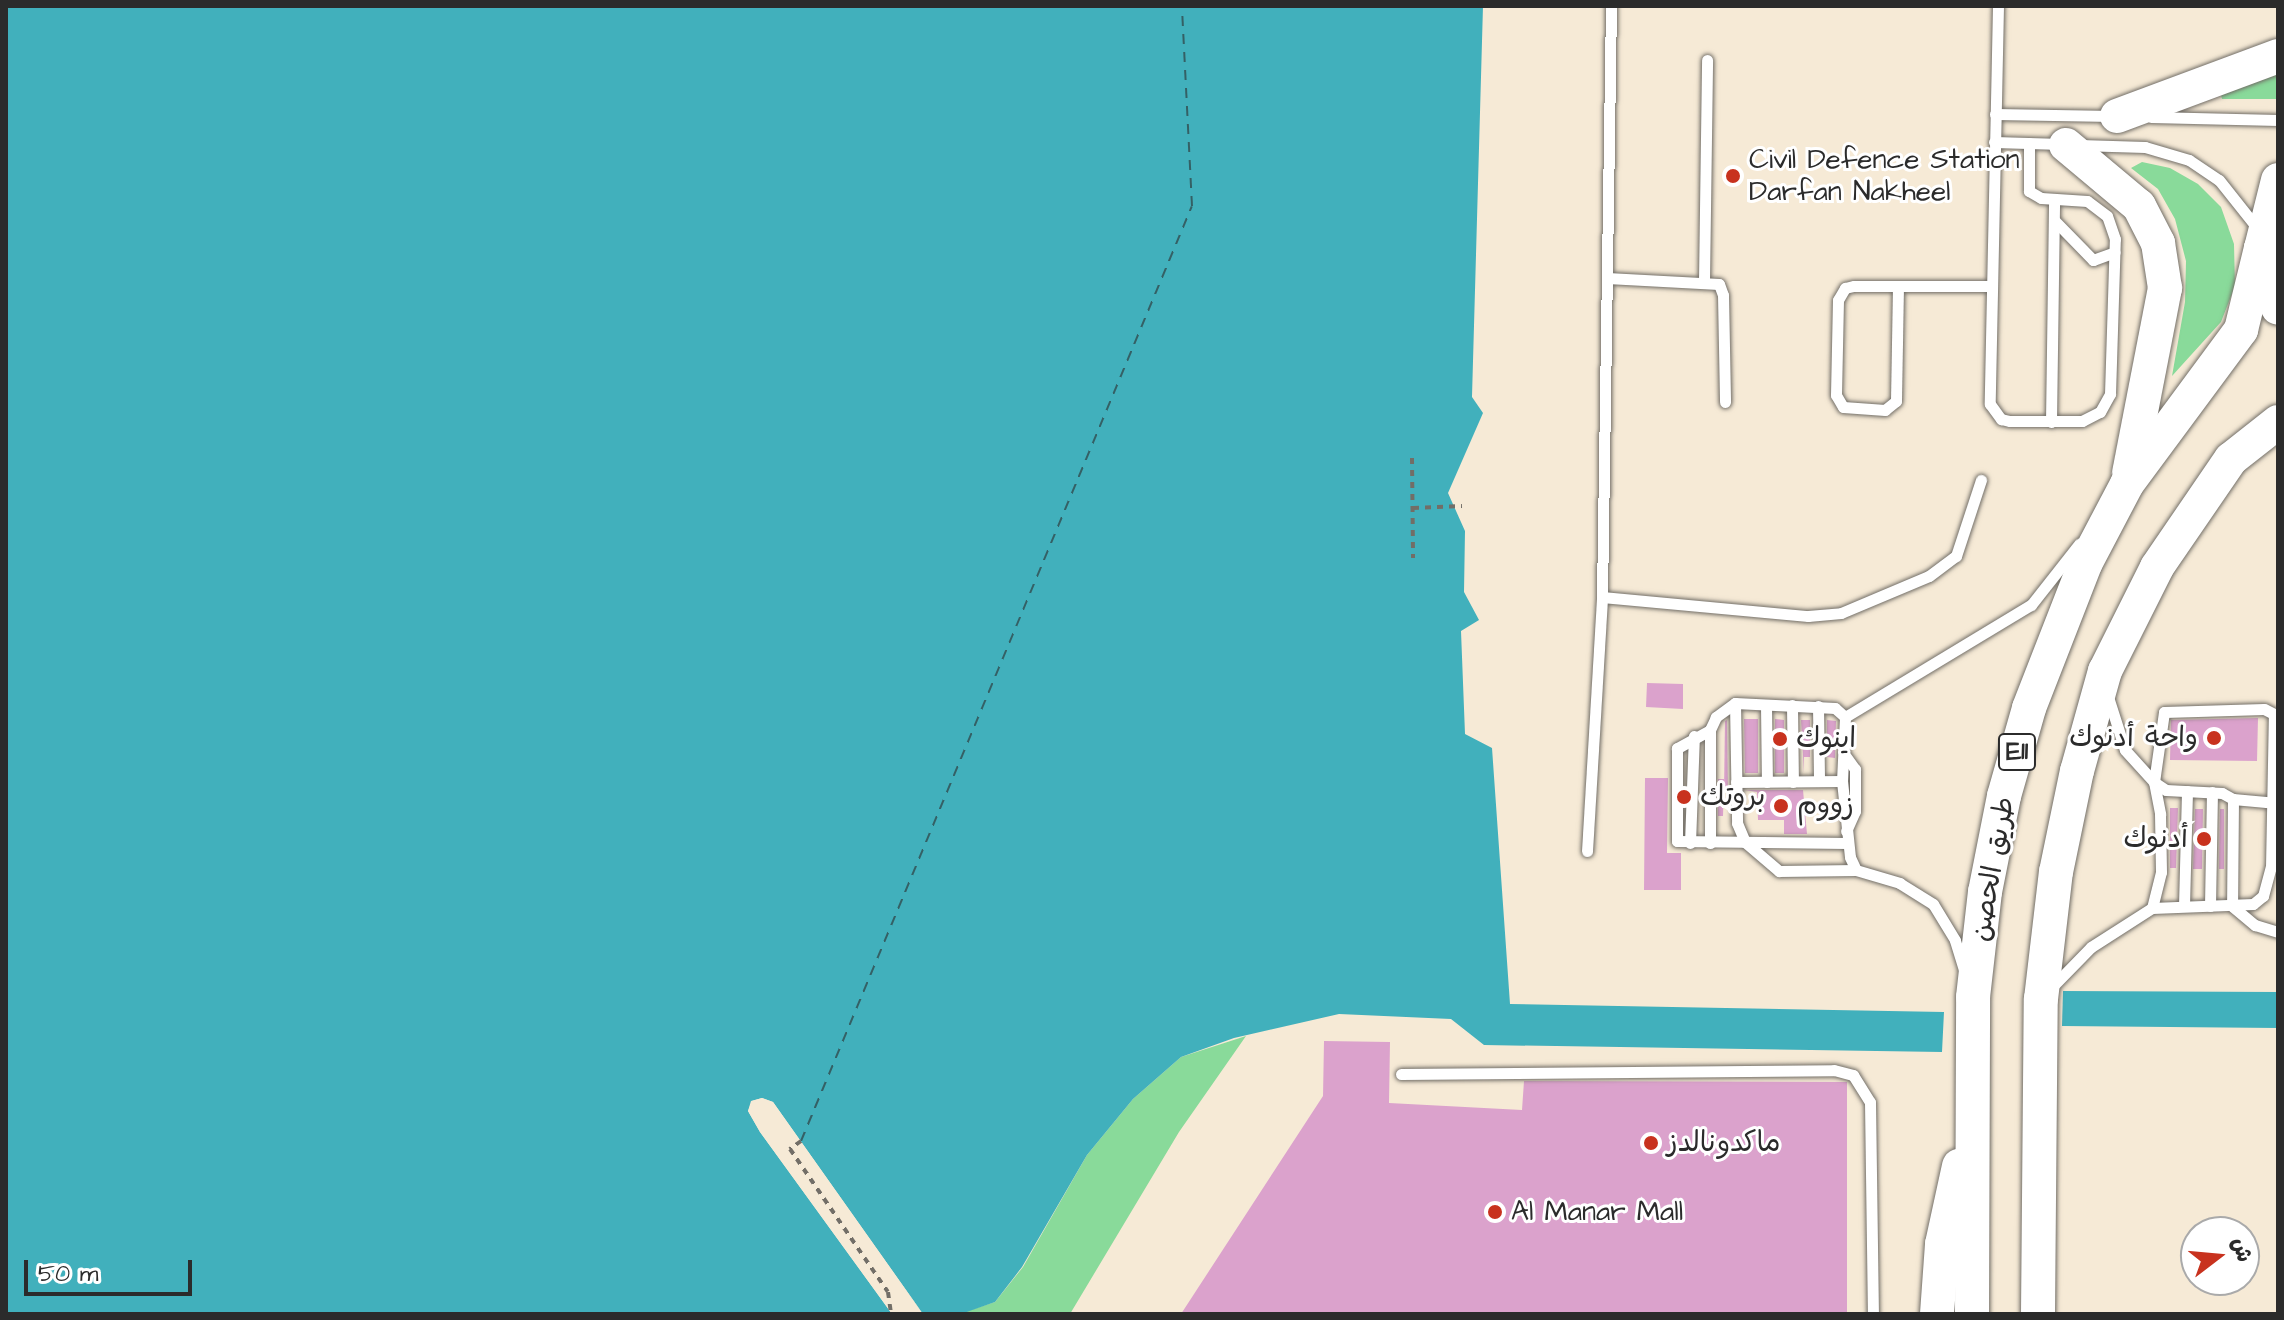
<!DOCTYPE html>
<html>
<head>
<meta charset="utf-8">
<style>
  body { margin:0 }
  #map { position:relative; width:2284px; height:1320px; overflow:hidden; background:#f6ead6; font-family:"Architects Daughter","Playpen Sans Arabic",sans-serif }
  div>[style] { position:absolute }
  .green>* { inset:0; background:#89da9a }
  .water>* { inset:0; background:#41b0bc }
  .pier>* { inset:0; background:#f6ead6 }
  .ferry>* { height:2px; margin-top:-1px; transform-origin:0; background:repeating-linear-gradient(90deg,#346065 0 10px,transparent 0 18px) }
  .building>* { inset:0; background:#dba2cc }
  .path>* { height:4px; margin-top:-2px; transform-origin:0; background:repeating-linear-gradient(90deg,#726e67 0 6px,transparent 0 12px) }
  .roads { filter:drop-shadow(0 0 2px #726e67) drop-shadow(0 0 2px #726e67) }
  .lane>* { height:11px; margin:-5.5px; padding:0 5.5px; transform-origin:5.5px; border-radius:5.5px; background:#fff }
  .primary>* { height:34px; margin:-17px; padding:0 17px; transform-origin:17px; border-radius:17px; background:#fff }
  .dots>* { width:22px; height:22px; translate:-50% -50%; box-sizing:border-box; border:4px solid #fff; border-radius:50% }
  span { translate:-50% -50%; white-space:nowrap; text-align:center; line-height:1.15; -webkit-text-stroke:6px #fff; paint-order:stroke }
  .shield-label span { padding:2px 6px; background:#fff; border:2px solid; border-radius:6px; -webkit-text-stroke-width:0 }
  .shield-label { font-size:26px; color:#2b2b2b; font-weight:700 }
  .poi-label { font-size:28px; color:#2b2b2b }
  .left { translate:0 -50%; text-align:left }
  .right { translate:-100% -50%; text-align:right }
  .street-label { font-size:28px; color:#2b2b2b }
  .frame { position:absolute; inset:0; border:8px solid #2b2b2b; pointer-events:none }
  .north { position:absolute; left:2180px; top:1216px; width:80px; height:80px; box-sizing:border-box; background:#fff; border:2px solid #aaa; border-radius:50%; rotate:74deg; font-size:22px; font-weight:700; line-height:32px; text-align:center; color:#2b2b2b }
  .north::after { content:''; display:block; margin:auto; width:28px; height:36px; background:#c8321e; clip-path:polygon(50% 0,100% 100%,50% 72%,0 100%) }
  .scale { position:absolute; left:24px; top:1260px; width:168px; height:36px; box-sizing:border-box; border:4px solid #2b2b2b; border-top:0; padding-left:10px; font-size:24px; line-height:28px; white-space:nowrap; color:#2b2b2b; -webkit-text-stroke:6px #fff; paint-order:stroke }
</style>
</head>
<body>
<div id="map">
  <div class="green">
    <i style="clip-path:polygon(2278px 71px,2278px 99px,2222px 99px,2220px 91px)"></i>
    <i style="clip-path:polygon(2142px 162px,2170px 168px,2198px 184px,2221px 207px,2234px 244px,2235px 286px,2221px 322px,2172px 376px,2185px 302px,2186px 261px,2175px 219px,2158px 189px,2131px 168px)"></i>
    <i style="clip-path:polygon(1246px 1036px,1179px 1132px,1070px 1314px,958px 1314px,995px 1302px,1023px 1267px,1087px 1155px,1133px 1099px,1181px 1057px)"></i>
  </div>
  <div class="water">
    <i style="clip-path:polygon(6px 6px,1483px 6px,1472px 397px,1483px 413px,1448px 493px,1465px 531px,1464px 592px,1479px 620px,1461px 631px,1465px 734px,1492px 748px,1510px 1004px,1944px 1012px,1942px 1052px,1484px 1045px,1451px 1019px,1339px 1014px,1234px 1038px,1181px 1057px,1133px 1099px,1087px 1155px,1022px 1267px,995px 1302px,961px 1314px,923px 1314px,773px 1102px,762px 1098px,752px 1101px,748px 1111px,760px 1132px,892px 1314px,6px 1314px)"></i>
    <i style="clip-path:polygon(2063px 991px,2278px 992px,2278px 1028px,2062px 1026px)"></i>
  </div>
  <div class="pier">
    <i style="clip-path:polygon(762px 1098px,773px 1102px,923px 1314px,770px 1106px,754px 1104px,752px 1111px,764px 1130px,896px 1314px,892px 1314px,760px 1132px,748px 1111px,751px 1101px)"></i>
  </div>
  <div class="ferry">
    <i style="left:801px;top:1141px;width:1013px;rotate:-67.31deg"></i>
    <i style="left:1192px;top:206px;width:200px;rotate:-92.9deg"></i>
  </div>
  <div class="building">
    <i style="clip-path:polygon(1647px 683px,1683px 684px,1683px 709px,1646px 707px)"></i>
    <i style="clip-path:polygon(2258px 718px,2257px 761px,2170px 760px,2171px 720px)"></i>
    <i style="clip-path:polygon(1744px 719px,1758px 719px,1758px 773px,1745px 773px)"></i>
    <i style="clip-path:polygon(1775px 719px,1784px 720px,1784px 773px,1775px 773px)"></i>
    <i style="clip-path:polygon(1727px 720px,1728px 792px,1724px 792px,1725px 721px)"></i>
    <i style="clip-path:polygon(1801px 720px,1810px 720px,1810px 757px,1804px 757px,1804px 773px)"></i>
    <i style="clip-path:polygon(1827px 720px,1836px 721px,1835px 758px,1827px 757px)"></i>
    <i style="clip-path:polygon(1645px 778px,1668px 778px,1667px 853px,1681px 853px,1681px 890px,1644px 890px)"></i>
    <i style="clip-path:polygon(1718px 779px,1724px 779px,1723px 816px,1718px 816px)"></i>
    <i style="clip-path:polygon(1745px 790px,1803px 790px,1807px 834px,1784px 834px,1784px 820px,1758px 820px,1757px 792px)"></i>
    <i style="clip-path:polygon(2170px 808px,2178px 808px,2176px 868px,2170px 868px)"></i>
    <i style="clip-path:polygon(2195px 809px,2203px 809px,2202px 869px,2193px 869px)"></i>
    <i style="clip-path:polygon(2220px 809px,2224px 809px,2224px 869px,2219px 869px)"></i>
    <i style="clip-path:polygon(1324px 1041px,1390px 1042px,1389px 1103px,1522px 1110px,1524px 1081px,1847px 1082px,1847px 1314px,1181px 1314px,1323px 1096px)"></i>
  </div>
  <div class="path">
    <i style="left:1412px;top:458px;width:100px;rotate:89.4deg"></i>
    <i style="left:1413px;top:508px;width:49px;rotate:-2.3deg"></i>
    <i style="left:801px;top:1141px;width:14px;rotate:144deg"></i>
    <i style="left:790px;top:1149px;width:173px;rotate:55.6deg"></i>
    <i style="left:888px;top:1292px;width:22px;rotate:82deg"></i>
  </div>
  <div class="roads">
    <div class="lane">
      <i style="left:1998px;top:6px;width:398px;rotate:91.2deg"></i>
      <i style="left:1990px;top:404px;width:19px;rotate:54deg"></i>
      <i style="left:2001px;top:419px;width:9px;rotate:13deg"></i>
      <i style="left:2010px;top:421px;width:72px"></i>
      <i style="left:2082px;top:421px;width:20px;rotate:-27deg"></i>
      <i style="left:2100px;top:412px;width:21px;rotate:-61deg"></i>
      <i style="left:2110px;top:394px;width:155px;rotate:-88.2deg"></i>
      <i style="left:2115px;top:239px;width:24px;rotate:-109deg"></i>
      <i style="left:2107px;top:216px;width:25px;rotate:-143deg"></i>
      <i style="left:2087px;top:201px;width:46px;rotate:-176.3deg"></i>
      <i style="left:2041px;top:198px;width:14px;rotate:-150deg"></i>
      <i style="left:2029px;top:191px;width:48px;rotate:-90deg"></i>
      <i style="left:1995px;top:114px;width:118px;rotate:1deg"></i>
      <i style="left:2151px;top:117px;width:127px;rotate:1.4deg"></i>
      <i style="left:1994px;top:142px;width:68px;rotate:1.7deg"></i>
      <i style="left:2079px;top:145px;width:66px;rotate:1.7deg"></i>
      <i style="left:2145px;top:147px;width:46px;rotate:16.5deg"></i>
      <i style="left:2189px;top:160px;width:36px;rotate:34deg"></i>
      <i style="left:2219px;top:180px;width:63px;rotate:51.5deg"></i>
      <i style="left:2054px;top:220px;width:56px;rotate:45.7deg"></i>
      <i style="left:2093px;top:260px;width:23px;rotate:-20deg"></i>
      <i style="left:1607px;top:278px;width:112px;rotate:3.1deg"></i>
      <i style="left:1719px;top:284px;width:12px;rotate:70deg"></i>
      <i style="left:1723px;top:295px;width:107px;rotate:88.9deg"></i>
      <i style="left:1704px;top:281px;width:221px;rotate:-89.2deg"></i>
      <i style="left:1898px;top:286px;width:115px;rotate:91deg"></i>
      <i style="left:1896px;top:401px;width:14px;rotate:141deg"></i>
      <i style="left:1885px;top:410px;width:42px;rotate:-175.9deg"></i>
      <i style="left:1843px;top:407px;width:14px;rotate:-120deg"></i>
      <i style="left:1836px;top:395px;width:95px;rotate:-88.8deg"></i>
      <i style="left:1838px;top:300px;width:14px;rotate:-60deg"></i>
      <i style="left:1845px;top:288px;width:9px;rotate:-13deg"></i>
      <i style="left:1854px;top:286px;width:138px"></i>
      <i style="left:2051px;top:422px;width:223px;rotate:-89.2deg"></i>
      <i style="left:1602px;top:597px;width:207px;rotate:5.3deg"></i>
      <i style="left:1808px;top:616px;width:33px;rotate:-5deg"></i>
      <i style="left:1841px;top:613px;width:95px;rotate:-22.8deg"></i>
      <i style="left:1929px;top:576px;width:34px;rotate:-37deg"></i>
      <i style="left:1956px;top:556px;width:80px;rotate:-71.8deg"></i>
      <i style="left:2109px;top:700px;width:52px;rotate:72.3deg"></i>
      <i style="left:2125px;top:750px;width:43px;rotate:47.8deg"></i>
      <i style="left:2154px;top:782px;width:14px;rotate:34deg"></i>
      <i style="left:2166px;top:790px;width:56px;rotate:3.1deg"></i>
      <i style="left:2222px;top:793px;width:13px;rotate:29deg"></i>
      <i style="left:2233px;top:799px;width:107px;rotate:90.5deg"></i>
      <i style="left:2232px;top:906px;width:30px;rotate:40deg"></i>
      <i style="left:2255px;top:925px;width:24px;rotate:17deg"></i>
      <i style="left:1735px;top:703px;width:24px;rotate:144deg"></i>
      <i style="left:1716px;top:717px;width:14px;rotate:115deg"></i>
      <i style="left:1710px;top:730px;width:38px;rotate:151deg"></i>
      <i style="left:1677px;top:748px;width:93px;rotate:90deg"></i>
      <i style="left:1677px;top:841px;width:170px;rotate:0.7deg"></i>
      <i style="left:1766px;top:705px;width:77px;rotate:89.3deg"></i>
      <i style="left:1792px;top:705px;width:77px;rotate:89.3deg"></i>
      <i style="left:1818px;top:706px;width:75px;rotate:89.2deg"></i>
      <i style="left:1845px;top:717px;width:13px;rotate:-138deg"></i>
      <i style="left:1835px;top:708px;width:100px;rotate:-177.1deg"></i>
      <i style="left:1735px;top:703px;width:120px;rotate:89deg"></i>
      <i style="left:1737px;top:823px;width:21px;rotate:67deg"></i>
      <i style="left:1745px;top:842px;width:45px;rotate:40.5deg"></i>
      <i style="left:1779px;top:871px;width:77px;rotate:-0.7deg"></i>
      <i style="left:1710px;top:730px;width:113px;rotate:90deg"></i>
      <i style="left:1844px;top:754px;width:19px;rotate:54deg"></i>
      <i style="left:1855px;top:769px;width:42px;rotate:90deg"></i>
      <i style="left:1855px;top:811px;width:22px;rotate:114deg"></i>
      <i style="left:1736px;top:782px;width:106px;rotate:-0.5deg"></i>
      <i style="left:2233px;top:799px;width:44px;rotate:5.2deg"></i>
      <i style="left:1690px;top:843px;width:107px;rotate:-87.9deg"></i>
      <i style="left:1587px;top:851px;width:254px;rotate:-86.6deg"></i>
      <i style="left:1602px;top:597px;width:591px;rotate:-89.13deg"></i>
      <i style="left:2184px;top:906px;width:115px;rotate:-88.5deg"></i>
      <i style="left:2210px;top:906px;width:114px;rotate:-89deg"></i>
      <i style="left:1964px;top:970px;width:31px;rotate:-107deg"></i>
      <i style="left:1955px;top:940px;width:42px;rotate:-121.4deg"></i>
      <i style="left:1933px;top:904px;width:39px;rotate:-148deg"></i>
      <i style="left:1900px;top:883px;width:46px;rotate:-163.5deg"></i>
      <i style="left:1856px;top:870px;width:14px;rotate:-115deg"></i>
      <i style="left:1850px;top:857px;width:76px;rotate:-96deg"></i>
      <i style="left:1842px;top:781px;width:64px;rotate:-87.3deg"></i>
      <i style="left:1845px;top:717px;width:217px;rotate:-31.1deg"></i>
      <i style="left:2031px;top:605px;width:78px;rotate:-51.8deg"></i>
      <i style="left:2052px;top:987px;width:56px;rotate:-45.7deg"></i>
      <i style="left:2091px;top:947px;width:72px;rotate:-32.6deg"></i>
      <i style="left:2152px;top:908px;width:101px;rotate:-2.3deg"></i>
      <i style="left:2253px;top:904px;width:13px;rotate:-39deg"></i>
      <i style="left:2263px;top:896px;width:30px;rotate:-75deg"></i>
      <i style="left:2271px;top:867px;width:153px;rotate:-88.9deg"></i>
      <i style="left:2274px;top:714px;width:11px;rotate:-153deg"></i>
      <i style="left:2264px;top:709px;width:100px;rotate:178.3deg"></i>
      <i style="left:2164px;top:712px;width:71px;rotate:98.1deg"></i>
      <i style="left:2154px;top:782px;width:33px;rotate:79deg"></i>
      <i style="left:2160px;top:814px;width:58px;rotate:89deg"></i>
      <i style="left:2161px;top:872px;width:37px;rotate:104deg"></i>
      <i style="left:1401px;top:1074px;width:433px;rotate:-0.5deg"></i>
      <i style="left:1834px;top:1070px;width:20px;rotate:15deg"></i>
      <i style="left:1853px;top:1075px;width:32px;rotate:58deg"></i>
      <i style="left:1870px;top:1102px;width:212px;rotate:89.2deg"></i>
    </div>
    <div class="primary">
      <i style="left:2117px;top:116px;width:172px;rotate:-20.4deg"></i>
      <i style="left:2066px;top:145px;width:95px;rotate:39.9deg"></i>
      <i style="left:2139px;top:206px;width:42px;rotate:62.8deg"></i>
      <i style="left:2158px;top:243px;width:46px;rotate:81.2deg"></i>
      <i style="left:2165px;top:288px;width:188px;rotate:101deg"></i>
      <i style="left:2278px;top:180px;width:70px;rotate:104deg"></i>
      <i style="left:2261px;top:248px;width:62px;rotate:74.2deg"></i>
      <i style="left:1937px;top:1314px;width:70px;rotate:-85.9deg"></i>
      <i style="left:1942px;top:1244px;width:80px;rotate:-77.7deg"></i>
      <i style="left:1972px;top:1314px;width:317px;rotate:-89.8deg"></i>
      <i style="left:1973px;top:997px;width:106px;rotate:-83.5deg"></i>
      <i style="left:1985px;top:892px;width:98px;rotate:-78.8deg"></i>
      <i style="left:2004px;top:796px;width:91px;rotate:-74.1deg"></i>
      <i style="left:2029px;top:708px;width:155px;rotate:-68.7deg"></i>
      <i style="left:2085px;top:564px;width:90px;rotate:-62.3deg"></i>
      <i style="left:2127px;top:484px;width:192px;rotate:-53.5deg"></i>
      <i style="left:2241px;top:330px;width:84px;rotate:-76.3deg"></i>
      <i style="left:2038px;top:1314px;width:315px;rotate:-89.5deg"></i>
      <i style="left:2041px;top:999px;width:128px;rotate:-83.3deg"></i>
      <i style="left:2056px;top:872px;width:103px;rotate:-78.3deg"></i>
      <i style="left:2077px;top:771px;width:104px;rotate:-74.4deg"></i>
      <i style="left:2105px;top:671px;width:116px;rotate:-63.4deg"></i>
      <i style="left:2157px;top:567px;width:131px;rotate:-55.6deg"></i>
      <i style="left:2231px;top:459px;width:60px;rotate:-38.2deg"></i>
    </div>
  </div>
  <div class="dots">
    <i style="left:1733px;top:176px;background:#c8321e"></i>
    <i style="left:2214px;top:738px;background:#c8321e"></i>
    <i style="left:1780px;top:739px;background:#c8321e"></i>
    <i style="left:1684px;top:797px;background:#c8321e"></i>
    <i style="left:1781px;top:806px;background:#c8321e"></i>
    <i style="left:2204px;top:839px;background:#c8321e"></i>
    <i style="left:1651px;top:1143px;background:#c8321e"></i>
    <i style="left:1495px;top:1212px;background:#c8321e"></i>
  </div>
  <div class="shield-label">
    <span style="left:2017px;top:752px">E11</span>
  </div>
  <div class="poi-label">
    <span class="left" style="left:1749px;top:176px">Civil Defence Station<br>Darfan Nakheel</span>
    <span class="right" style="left:2198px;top:738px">واحة أدنوك</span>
    <span class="left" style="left:1796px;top:739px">اينوك</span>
    <span class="left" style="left:1700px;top:797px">بروتك</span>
    <span class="left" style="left:1797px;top:806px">زووم</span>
    <span class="right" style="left:2188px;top:839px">أدنوك</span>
    <span class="left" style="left:1667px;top:1143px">ماكدونالدز</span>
    <span class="left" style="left:1511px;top:1212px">Al Manar Mall</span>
  </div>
  <div class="street-label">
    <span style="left:1993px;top:869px;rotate:-80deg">طريق الحصن</span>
  </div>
  <div class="frame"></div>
  <div class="north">ش</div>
  <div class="scale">50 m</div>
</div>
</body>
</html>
